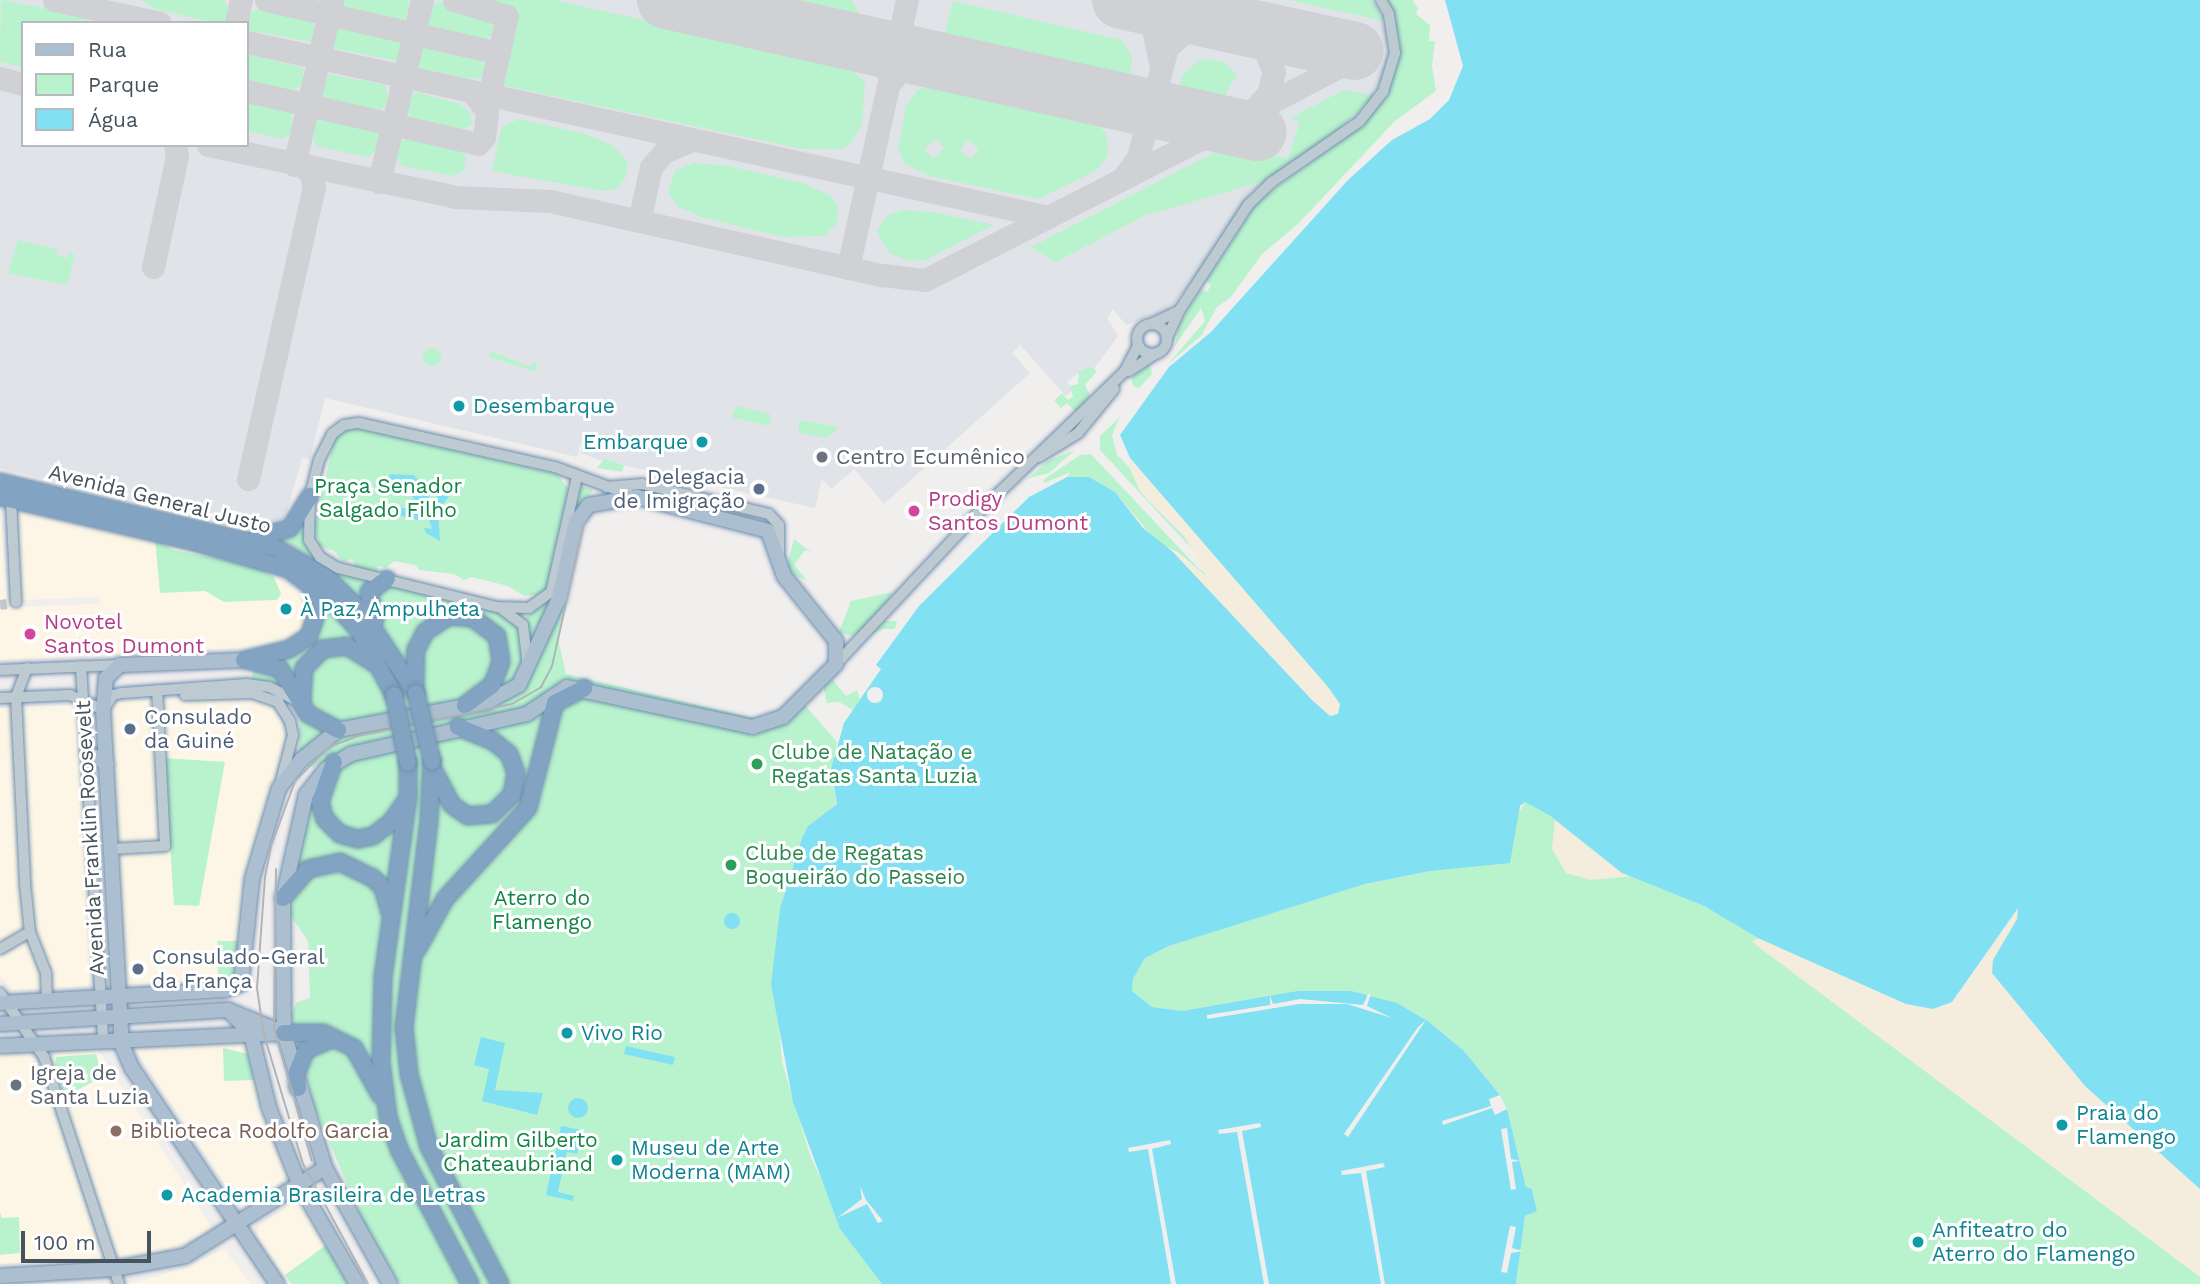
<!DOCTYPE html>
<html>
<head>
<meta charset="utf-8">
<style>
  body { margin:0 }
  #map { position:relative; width:2200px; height:1284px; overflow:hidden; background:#f1eeee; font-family:"Work Sans",sans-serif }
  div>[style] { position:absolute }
  .commercial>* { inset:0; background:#fdf6e6 }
  .airport>* { inset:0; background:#e0e3e7 }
  .green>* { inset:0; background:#b9f3cd }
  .round { border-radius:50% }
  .sand>* { inset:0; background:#f4ecdd }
  .water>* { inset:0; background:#82e0f3 }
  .pier>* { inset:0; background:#f1eeee }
  .taxiway>* { height:23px; margin:-11.5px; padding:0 11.5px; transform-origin:11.5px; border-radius:11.5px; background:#d0d1d4 }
  .runway>* { height:58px; margin:-29px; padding:0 29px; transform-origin:29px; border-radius:29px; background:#d0d1d4 }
  .minor-tunnel>* { height:10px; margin-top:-5px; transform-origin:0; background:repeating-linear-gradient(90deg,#c6c7ca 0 10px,transparent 0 15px) }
  .roads { filter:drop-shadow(0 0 2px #6d8ead) drop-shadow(0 0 2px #6d8ead) }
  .minor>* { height:10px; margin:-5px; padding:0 5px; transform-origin:5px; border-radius:5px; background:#becad2 }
  .minor>.ring { margin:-5px; padding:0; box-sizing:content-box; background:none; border:10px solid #becad2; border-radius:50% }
  .major>* { height:14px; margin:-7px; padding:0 7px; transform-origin:7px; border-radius:7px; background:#acbfd0 }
  .highway>* { height:16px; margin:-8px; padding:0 8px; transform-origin:8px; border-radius:8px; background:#82a3c1 }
  .tram>* { height:2px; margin:-1px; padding:0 1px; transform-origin:1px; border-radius:1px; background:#b0b4b9 }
  .bridges { filter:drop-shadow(0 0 2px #6d8ead) drop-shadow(0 0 2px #6d8ead) }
  .highway-bridge>* { height:16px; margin:-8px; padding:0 8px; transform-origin:8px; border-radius:8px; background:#82a3c1 }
  .dots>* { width:19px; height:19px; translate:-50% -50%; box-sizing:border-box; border:4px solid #fff; border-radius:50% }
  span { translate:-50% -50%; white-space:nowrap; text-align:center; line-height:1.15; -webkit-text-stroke:6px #fff; paint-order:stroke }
  .culture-label { font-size:21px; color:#0d838f }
  .left { translate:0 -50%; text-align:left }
  .right { translate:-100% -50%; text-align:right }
  .worship-label { font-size:21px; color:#5b616d }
  .service-label { font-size:21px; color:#4e5e75 }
  .park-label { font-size:21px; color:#0f8545 }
  .street-label { font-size:21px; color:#45535d }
  .hotel-label { font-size:21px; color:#b23c85 }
  .leisure-label { font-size:21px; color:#27864d }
  .education-label { font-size:21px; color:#785e54 }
  .legend { position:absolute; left:21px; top:21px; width:228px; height:126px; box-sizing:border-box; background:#fff; border:2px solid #b5babe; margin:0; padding:9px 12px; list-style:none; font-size:21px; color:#45535d }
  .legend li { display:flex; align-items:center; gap:14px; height:35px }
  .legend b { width:35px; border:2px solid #b5babe }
  .scale { position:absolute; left:21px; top:1231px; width:130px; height:32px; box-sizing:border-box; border:4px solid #45535d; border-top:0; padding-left:9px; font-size:21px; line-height:24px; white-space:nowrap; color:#45535d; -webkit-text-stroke:5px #fff; paint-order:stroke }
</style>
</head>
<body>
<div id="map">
  <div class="commercial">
    <i style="clip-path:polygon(0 506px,8px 607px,101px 604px,100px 597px,20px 600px,18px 509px,263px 568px,305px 597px,309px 612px,303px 632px,280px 646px,0 660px)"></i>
    <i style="clip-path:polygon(247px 696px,275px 708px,287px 733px,249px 873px,243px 954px,228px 982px,125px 987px,109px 709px,117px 702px)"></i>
    <i style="clip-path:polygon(73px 705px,79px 717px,92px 981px,87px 986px,12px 990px,0 976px,0 708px)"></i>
    <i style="clip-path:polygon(247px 1042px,260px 1104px,287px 1175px,271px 1191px,241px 1208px,134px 1048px)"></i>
    <i style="clip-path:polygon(98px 1050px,211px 1226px,210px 1232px,161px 1252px,121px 1256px,115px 1252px,51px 1059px,58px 1051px)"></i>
    <i style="clip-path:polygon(29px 1052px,42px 1075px,100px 1249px,100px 1259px,0 1264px,0 1054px)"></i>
    <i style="clip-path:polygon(296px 1201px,301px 1203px,351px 1284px,290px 1284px,257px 1236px,259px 1226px)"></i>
    <i style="clip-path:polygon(224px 1249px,251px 1284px,128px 1284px,187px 1268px)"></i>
  </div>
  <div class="airport">
    <i style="clip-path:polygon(evenodd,0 0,1373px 0,1386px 31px,1388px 57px,1383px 78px,1359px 112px,1250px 192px,1207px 262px,1169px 309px,1126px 325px,1113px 309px,1107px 318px,1118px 336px,1088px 377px,1082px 371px,1067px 382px,1073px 390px,1066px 396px,1021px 346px,1026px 340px,1012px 353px,1030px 373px,884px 504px,854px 469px,831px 489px,822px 479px,815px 508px,599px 460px,581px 453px,584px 429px,577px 457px,325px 398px,310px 459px,302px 458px,287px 512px,279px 523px,266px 528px,265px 521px,247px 525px,222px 521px,0 468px,0 0,23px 23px,247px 23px,247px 145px,23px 145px,23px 23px)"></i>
  </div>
  <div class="green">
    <i style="clip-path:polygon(1px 0,74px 13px,93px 23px,23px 23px,23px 67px,0 62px)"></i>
    <i style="clip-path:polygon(141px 0,223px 0,231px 12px,228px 23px,215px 23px,155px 9px)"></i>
    <i style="clip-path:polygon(339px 0,409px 0,410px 9px,404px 22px,393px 23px,346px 11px)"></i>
    <i style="clip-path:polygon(490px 0,554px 0,846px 65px,865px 82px,862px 123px,853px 141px,842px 149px,802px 149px,501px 85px,500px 76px,513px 50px,509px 36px,519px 9px)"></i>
    <i style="clip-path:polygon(782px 0,851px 0,861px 16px,861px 18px)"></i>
    <i style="clip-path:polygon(1289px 0,1373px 0,1384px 21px)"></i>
    <i style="clip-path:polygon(1386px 0,1412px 0,1418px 8px,1416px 14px,1430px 25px,1429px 41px,1435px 41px,1432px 66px,1436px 91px,1395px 121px,1298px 224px,1263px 253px,1230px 298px,1217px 307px,1201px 336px,1168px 364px,1205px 321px,1201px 308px,1175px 346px,1180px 323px,1201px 289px,1207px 292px,1211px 285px,1206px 281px,1258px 201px,1359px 128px,1387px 97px,1400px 45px)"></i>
    <i style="clip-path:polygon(438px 1px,490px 14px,496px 23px,495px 33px,483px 41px,432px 31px,425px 25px,425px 14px)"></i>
    <i style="clip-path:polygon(953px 1px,1121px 40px,1132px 56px,1131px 76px,944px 37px)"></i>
    <i style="clip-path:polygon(260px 8px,310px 20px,316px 30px,313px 42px,247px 30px,246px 15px)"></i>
    <i style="clip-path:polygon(342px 27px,396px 39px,401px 46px,398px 61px,332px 48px,331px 34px)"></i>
    <i style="clip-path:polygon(427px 46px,478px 57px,486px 65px,484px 77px,472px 79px,416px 68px,417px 53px)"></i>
    <i style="clip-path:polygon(247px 54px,303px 68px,303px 85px,291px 92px,247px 83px)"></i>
    <i style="clip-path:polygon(1201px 59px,1224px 62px,1237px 75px,1221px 102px,1176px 94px,1183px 74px)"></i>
    <i style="clip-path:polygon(330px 74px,385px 85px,389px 101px,380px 111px,327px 100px,319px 90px,322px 76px)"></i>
    <i style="clip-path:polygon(evenodd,931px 85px,1093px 120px,1107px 134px,1108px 155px,1096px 171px,1038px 199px,930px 176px,905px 164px,898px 149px,906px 106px,917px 91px,931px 85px,935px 139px,944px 148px,933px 159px,924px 149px,935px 139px,931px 85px,968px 140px,979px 149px,971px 159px,960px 150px,968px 140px)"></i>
    <i style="clip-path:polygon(1344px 90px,1374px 95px,1336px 132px,1264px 181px,1144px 216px,1056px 262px,1031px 247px,1229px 145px,1288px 159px,1300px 122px,1290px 118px)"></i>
    <i style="clip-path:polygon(416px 92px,460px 104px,470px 112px,473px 124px,461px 130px,410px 118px,405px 103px)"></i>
    <i style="clip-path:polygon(247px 98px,291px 110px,293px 132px,283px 139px,247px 131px)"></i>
    <i style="clip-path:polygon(322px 116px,373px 127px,380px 135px,378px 151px,367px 157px,316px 146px,310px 130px)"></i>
    <i style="clip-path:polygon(520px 119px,585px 134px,614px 146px,628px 162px,625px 179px,616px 189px,603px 191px,492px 171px,502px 126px)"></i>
    <i style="clip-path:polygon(410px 136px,460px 147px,466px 157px,464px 170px,453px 176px,403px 166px,395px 158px,396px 145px)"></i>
    <i style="clip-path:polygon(694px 163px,729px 166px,805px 184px,831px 196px,838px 207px,837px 223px,824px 236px,784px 237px,704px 218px,679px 207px,668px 193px,675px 171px)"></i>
    <i style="clip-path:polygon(903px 210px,933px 212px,993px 225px,926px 260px,910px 261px,889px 253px,877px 231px,886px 216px)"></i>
    <i style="clip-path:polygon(18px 240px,58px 250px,57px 255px,67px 258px,69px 253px,75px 255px,67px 285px,8px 273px)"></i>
    <i class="round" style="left:423px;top:348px;width:18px;height:18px"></i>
    <i style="clip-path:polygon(491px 351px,530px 367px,536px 361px,537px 372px,489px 357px)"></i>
    <i style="clip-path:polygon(1150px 364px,1152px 374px,1139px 388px,1133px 386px,1131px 378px)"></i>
    <i style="clip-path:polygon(1091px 367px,1097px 371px,1085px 385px,1090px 395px,1085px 402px,1076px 412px,1067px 403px,1061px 408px,1054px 401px,1062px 393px,1068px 400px,1073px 397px,1070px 386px,1078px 384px,1079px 371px)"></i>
    <i style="clip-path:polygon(737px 406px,770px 414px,770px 426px,731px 417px)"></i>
    <i style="clip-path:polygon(1120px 417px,1112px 435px,1117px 455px,1129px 467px,1145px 497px,1185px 537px,1192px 549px,1100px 450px,1100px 436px)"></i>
    <i style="clip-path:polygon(799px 420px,834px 426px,838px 429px,826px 438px,799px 433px)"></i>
    <i style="clip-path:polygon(356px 428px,557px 474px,570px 491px,548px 588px,541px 594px,524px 596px,508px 586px,471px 577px,464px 580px,454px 574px,419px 570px,416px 565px,394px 561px,386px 568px,378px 566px,378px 580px,525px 618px,554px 594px,580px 486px,593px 490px,584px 502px,558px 638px,566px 674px,758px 719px,805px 705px,837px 742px,831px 777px,837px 804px,808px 826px,802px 838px,780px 908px,772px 992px,777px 1002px,782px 1062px,810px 1155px,842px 1224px,840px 1229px,882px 1284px,400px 1284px,393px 1272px,364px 1223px,316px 1111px,291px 1014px,297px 1002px,310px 998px,308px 941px,288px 912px,296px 841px,321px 761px,313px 768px,309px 765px,321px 755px,321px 737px,299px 752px,300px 719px,292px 703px,286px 705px,281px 698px,289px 699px,315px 727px,293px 700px,251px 681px,254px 668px,282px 677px,280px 655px,308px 622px,331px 572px,285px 540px,305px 522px,310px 549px,323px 565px,332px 571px,355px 565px,352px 559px,343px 562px,334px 551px,319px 546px,314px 528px,334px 441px,343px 430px)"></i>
    <i style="clip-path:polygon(1075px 450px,1049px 473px,1029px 478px,1048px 461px)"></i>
    <i style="clip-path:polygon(1091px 454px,1198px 568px,1202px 571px,1204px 567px,1206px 576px,1179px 553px,1156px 541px,1115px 492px,1089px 477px,1067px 477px,1070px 472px,1045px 483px,1043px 480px,1080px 455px)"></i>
    <i style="clip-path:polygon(604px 459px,624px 465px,622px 472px,597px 468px)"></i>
    <i style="clip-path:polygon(155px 539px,173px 550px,259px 567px,274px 577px,281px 594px,277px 600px,224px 602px,205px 591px,160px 593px)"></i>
    <i style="clip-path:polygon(794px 539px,811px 552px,805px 550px,794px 565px,807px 580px,795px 576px,787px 565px)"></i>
    <i style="clip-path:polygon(893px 592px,884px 607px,884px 621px,897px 621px,895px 629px,883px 629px,867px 637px,862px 632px,851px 636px,839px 632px,851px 601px)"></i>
    <i style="clip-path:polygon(832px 679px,846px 696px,857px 690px,860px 700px,853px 710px,839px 702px,827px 703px,823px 685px)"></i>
    <i style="clip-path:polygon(164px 758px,225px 762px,199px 906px,174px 905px)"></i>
    <i style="clip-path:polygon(1525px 802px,1540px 808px,1622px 873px,1704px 906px,2169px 1165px,2200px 1189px,2200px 1284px,1516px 1284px,1525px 1216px,1537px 1211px,1532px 1189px,1526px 1187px,1507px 1109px,1500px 1095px,1464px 1051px,1429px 1022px,1297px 991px,1182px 1011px,1152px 1007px,1132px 991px,1133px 979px,1145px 958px,1169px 946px,1365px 884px,1430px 871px,1518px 814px)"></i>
    <i style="clip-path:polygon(217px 941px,243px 941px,236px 979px,228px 982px,218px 983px)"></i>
    <i style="clip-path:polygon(223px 1048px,248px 1054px,254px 1080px,224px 1081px)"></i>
    <i style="clip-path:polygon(96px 1054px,103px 1076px,65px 1097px,55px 1067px,56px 1057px)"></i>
    <i style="clip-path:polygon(0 1213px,2px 1218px,19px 1217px,20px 1253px,0 1255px)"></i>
    <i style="clip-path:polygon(326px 1245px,348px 1284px,291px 1284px,285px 1275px)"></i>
  </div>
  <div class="sand">
    <i style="clip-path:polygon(1130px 458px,1328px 687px,1340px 704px,1336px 716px,1330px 716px,1312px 700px,1172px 551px,1206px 576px,1185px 537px,1140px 491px,1129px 467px)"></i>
    <i style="clip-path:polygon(1555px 820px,1622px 873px,1634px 876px,1591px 880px,1566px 873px,1552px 849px)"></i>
    <i style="clip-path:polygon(2017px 907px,2019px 913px,1991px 971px,2085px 1086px,2200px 1189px,2200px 1277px,1752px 942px,1758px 938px,1906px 1004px,1933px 1009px,1952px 1002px,1959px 995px)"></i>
  </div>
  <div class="water">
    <i style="clip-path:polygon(1445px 0,2200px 0,2200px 1189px,2085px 1086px,1992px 973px,1993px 960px,2017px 919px,2018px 908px,1952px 1002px,1933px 1009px,1906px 1004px,1758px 938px,1704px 906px,1622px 873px,1549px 815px,1525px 802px,1520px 806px,1510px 863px,1430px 871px,1365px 884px,1169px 946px,1145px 958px,1133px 979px,1132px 991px,1152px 1007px,1182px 1011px,1297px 991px,1351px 991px,1397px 1003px,1429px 1022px,1464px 1051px,1500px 1095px,1507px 1109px,1526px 1187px,1532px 1189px,1537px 1211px,1525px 1216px,1516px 1284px,882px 1284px,840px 1229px,793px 1102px,771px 985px,780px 908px,802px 838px,808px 826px,837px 804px,831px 769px,844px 723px,881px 669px,876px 665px,919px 606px,1029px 497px,1067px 477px,1089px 477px,1115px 492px,1143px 528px,1172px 551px,1312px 700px,1330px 716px,1338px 714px,1340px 704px,1328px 687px,1130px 458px,1120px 435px,1169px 367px,1211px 332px,1348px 180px,1392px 140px,1430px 119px,1449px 100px,1463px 66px)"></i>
    <i style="clip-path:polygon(390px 474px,413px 475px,418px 479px,416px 490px,430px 496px,424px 501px,432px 506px,443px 486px,455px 489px,438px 510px,440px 541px,426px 533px,424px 528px,432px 529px,428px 516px,418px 520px,386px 512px,390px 508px,410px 508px,422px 515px,428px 508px,415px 505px,413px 497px,388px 479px)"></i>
    <i class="round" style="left:724px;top:913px;width:16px;height:16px"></i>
    <i style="clip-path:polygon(481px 1037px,505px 1043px,495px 1090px,543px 1093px,537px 1115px,482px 1101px,489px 1069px,474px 1065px)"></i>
    <i style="clip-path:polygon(626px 1046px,675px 1057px,673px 1065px,624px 1054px)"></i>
    <i class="round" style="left:568px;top:1098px;width:20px;height:20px"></i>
    <i style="clip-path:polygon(561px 1126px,582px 1130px,577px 1154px,567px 1152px,558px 1192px,574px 1196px,573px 1201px,546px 1195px)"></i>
  </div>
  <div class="pier">
    <i class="round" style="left:867px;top:687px;width:16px;height:16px"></i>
    <i style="clip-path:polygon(1368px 994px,1371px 994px,1367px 1006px,1392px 1018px,1347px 1004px,1299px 1004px,1207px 1019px,1207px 1015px,1270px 1005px,1270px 996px,1273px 1004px,1300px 999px,1363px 1005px)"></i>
    <i style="clip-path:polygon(1426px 1020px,1348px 1137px,1344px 1134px,1418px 1027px)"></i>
    <i style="clip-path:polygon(1500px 1095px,1507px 1109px,1495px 1115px,1492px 1108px,1443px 1125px,1442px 1121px,1491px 1106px,1489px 1099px)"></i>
    <i style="clip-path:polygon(1260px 1123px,1261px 1127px,1242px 1131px,1269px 1284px,1264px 1284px,1237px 1132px,1219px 1134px,1218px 1130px)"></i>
    <i style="clip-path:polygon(1507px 1128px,1511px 1159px,1520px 1161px,1512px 1162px,1516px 1189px,1511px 1190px,1501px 1129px)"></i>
    <i style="clip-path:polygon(1170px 1140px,1171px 1144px,1152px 1149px,1176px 1284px,1171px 1284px,1148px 1149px,1129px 1152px,1128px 1148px)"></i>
    <i style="clip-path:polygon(1383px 1163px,1385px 1167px,1366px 1171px,1385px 1284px,1381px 1284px,1361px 1173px,1342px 1175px,1341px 1171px)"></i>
    <i style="clip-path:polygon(860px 1186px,866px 1200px,883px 1221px,878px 1223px,867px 1204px,837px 1218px,862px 1199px)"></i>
    <i style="clip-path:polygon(1510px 1226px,1516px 1227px,1512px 1248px,1523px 1251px,1511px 1253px,1507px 1273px,1501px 1272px)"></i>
  </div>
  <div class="taxiway">
    <i style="left:54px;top:0;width:108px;rotate:12.2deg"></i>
    <i style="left:266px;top:0;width:239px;rotate:12.8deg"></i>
    <i style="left:454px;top:0;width:55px;rotate:16.8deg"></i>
    <i style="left:507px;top:16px;width:82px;rotate:102.7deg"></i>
    <i style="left:1121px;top:0;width:29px;rotate:34deg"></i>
    <i style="left:1145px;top:16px;width:15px;rotate:58deg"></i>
    <i style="left:1153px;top:29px;width:35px;rotate:78deg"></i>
    <i style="left:236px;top:23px;width:24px;rotate:-78deg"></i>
    <i style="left:247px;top:42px;width:820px;rotate:12.32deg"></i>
    <i style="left:863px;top:44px;width:27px;rotate:36deg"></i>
    <i style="left:885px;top:60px;width:22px;rotate:77deg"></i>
    <i style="left:0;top:78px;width:24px;rotate:15deg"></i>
    <i style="left:890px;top:83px;width:23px;rotate:-52deg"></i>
    <i style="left:904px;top:65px;width:29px;rotate:-10deg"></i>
    <i style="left:247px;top:91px;width:237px;rotate:12.9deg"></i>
    <i style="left:478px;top:144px;width:9px;rotate:-49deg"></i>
    <i style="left:484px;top:137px;width:26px;rotate:-83deg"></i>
    <i style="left:487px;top:111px;width:24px;rotate:-128deg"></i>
    <i style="left:1109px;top:99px;width:25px;rotate:27deg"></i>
    <i style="left:1131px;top:110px;width:25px;rotate:58deg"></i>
    <i style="left:1258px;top:109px;width:97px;rotate:-27.6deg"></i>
    <i style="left:1344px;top:64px;width:9px;rotate:-69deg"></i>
    <i style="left:1347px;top:56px;width:9px;rotate:-126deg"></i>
    <i style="left:208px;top:145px;width:253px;rotate:11.8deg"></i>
    <i style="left:456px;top:197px;width:94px;rotate:2.4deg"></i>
    <i style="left:550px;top:201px;width:340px;rotate:12.6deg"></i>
    <i style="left:882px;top:275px;width:43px;rotate:6.6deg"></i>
    <i style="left:925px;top:280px;width:364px;rotate:-27.1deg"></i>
    <i style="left:1249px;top:114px;width:28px;rotate:-46deg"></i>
    <i style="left:1268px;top:94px;width:23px;rotate:-75deg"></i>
    <i style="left:1274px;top:72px;width:36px;rotate:-113deg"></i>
    <i style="left:1260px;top:39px;width:26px;rotate:-149deg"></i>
    <i style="left:294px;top:165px;width:169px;rotate:-77deg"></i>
    <i style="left:1123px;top:178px;width:26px;rotate:-54deg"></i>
    <i style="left:1138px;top:157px;width:114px;rotate:-75.2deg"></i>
    <i style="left:1167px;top:47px;width:26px;rotate:-39deg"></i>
    <i style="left:1187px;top:31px;width:31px;rotate:-19deg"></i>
    <i style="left:379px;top:182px;width:187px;rotate:-76.7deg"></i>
    <i style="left:639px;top:221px;width:55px;rotate:-77.5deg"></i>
    <i style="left:651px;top:167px;width:20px;rotate:-49deg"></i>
    <i style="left:664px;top:152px;width:30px;rotate:-23deg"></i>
    <i style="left:153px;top:267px;width:114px;rotate:-77.8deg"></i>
    <i style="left:177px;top:156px;width:11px;rotate:-100deg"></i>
    <i style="left:848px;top:268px;width:274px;rotate:-77.6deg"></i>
    <i style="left:248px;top:479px;width:299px;rotate:-77.3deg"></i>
    <i style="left:314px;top:187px;width:13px;rotate:-103deg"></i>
    <i style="left:311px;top:174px;width:11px;rotate:-135deg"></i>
  </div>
  <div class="runway">
    <i style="left:666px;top:0;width:606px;rotate:12.59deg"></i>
    <i style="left:1121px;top:0;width:239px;rotate:12.3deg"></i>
  </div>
  <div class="minor-tunnel">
    <i style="left:0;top:605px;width:7px;rotate:-8deg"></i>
  </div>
  <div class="roads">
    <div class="minor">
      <i style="left:1151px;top:324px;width:31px;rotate:-25deg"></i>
      <i class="ring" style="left:1137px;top:324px;width:20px;height:20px"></i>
      <i style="left:1167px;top:338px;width:30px;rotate:-66deg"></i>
      <i style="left:1179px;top:311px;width:126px;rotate:-56.9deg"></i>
      <i style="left:1248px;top:205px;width:33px;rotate:-44deg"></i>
      <i style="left:1272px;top:182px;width:107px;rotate:-34.7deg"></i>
      <i style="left:1360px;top:121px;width:37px;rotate:-52deg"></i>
      <i style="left:1383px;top:92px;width:41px;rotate:-72.9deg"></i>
      <i style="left:1395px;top:53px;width:39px;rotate:-99deg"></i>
      <i style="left:1389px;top:14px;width:16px;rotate:-120deg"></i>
      <i style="left:1129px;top:371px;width:31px;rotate:-33deg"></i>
      <i style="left:1039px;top:457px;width:46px;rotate:-31.6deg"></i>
      <i style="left:1078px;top:433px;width:57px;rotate:-50.7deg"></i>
      <i style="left:577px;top:477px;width:118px;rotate:102.7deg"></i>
      <i style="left:551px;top:592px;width:27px;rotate:144deg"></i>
      <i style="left:529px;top:608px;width:32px;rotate:-178deg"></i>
      <i style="left:497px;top:607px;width:164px;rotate:-166.2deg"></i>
      <i style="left:338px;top:568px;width:21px;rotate:-149deg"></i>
      <i style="left:320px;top:557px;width:20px;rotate:-123deg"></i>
      <i style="left:309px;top:540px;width:44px;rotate:-88.7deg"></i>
      <i style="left:310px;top:496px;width:37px;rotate:-76deg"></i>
      <i style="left:319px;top:460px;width:29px;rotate:-63deg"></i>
      <i style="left:332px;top:434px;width:15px;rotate:-37deg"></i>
      <i style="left:344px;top:425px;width:15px;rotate:-8deg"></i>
      <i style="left:359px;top:423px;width:201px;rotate:12.7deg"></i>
      <i style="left:555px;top:467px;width:83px;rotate:20.4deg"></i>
      <i style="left:607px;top:487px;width:35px;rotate:-5deg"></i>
      <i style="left:642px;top:484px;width:130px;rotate:13.3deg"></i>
      <i style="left:769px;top:514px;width:15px;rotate:48deg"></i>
      <i style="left:779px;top:525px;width:33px;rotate:90deg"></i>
      <i style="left:11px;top:500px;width:102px;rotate:87.2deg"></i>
      <i style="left:502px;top:609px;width:26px;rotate:37deg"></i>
      <i style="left:523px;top:625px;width:38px;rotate:83deg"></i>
      <i style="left:836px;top:664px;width:206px;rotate:-46.8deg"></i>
      <i style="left:977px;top:514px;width:206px;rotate:-44deg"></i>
      <i style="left:1125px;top:371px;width:29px;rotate:-63deg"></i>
      <i style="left:81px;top:666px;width:376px;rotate:86.6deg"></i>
      <i style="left:27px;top:668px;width:31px;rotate:111deg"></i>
      <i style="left:16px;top:697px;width:187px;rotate:87.2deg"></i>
      <i style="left:25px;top:884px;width:48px;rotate:84.1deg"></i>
      <i style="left:30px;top:932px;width:44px;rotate:68.7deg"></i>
      <i style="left:46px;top:973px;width:27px;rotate:88deg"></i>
      <i style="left:0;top:670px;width:120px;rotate:-2.4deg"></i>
      <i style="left:185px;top:695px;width:67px;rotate:-1.7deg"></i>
      <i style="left:252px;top:693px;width:28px;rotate:19deg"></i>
      <i style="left:278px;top:702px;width:22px;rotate:58deg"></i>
      <i style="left:290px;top:721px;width:14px;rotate:78deg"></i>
      <i style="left:293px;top:735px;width:48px;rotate:104.6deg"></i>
      <i style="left:0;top:698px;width:70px;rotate:-2.5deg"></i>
      <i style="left:70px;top:695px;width:36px;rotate:24deg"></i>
      <i style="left:103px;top:710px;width:18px;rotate:-56deg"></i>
      <i style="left:113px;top:695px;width:9px;rotate:-13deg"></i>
      <i style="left:122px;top:693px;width:125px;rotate:-4.1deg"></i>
      <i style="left:247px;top:684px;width:22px;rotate:8deg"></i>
      <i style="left:269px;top:687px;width:34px;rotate:26deg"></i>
      <i style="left:112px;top:849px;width:53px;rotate:-3.2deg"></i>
      <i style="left:165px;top:846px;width:156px;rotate:-92.9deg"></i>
      <i style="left:0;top:949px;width:34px;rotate:-30deg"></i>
      <i style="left:0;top:993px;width:78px;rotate:55.5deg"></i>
      <i style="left:44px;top:1057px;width:239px;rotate:71.7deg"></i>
    </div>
    <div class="major">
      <i style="left:244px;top:660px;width:124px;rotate:177.7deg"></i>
      <i style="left:120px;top:665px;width:19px;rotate:137deg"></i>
      <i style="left:106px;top:678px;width:32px;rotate:95deg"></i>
      <i style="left:103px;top:710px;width:336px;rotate:86.8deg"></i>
      <i style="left:122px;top:1045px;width:25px;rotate:67deg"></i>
      <i style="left:132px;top:1068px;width:260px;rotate:56.1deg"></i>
      <i style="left:87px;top:752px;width:23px;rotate:31deg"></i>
      <i style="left:0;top:1003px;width:225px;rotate:-3.3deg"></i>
      <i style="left:225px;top:990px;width:17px;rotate:-21deg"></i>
      <i style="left:241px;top:984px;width:106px;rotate:-84deg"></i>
      <i style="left:252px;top:879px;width:95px;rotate:-73.5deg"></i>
      <i style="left:279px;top:788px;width:36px;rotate:-52deg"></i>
      <i style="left:301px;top:760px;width:48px;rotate:-39deg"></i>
      <i style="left:338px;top:730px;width:152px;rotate:-10.6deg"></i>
      <i style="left:487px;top:702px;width:36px;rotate:-28deg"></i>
      <i style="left:519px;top:685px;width:96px;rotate:-65.3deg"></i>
      <i style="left:559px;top:598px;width:78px;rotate:-77.4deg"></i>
      <i style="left:576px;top:522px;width:21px;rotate:-53deg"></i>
      <i style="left:589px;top:505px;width:49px;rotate:-9.5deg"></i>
      <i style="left:637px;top:497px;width:135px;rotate:14.5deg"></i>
      <i style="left:768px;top:531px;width:48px;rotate:70.4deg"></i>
      <i style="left:784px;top:576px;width:83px;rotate:51.3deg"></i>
      <i style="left:836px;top:641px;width:23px;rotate:90deg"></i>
      <i style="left:836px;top:664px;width:75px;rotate:135deg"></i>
      <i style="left:783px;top:717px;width:32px;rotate:162deg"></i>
      <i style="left:753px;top:727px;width:190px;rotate:-167.9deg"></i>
      <i style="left:567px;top:687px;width:48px;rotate:146deg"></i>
      <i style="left:527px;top:714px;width:180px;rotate:167.2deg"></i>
      <i style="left:351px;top:754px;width:29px;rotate:149deg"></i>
      <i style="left:326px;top:769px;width:33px;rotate:128deg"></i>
      <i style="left:306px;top:795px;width:106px;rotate:102.6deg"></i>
      <i style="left:283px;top:898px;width:135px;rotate:89.6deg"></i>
      <i style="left:284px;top:1033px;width:141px;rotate:73.1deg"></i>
      <i style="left:325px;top:1168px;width:133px;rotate:60.7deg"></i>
      <i style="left:228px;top:1010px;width:33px;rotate:46deg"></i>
      <i style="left:251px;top:1034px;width:76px;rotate:76.3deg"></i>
      <i style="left:269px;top:1108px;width:84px;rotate:68.3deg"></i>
      <i style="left:300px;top:1186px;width:113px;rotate:59.8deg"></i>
      <i style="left:0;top:1024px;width:228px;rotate:-3.5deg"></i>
      <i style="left:228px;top:1010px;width:61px;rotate:22.3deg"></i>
      <i style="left:0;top:1046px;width:283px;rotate:-2.6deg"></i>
      <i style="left:0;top:1276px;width:114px;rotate:-3.5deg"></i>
      <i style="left:114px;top:1269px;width:72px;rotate:-10.4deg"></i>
      <i style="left:185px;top:1256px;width:165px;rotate:-32.2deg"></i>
    </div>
    <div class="highway">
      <i style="left:0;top:482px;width:287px;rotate:13.5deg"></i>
      <i style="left:279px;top:549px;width:56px;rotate:31.1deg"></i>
      <i style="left:327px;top:578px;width:49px;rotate:44.2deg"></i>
      <i style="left:362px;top:612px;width:97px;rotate:56.3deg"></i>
      <i style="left:0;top:497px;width:202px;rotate:13.1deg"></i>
      <i style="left:197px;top:543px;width:95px;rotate:15.9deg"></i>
      <i style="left:288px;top:569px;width:59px;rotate:36.7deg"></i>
      <i style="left:335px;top:604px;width:38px;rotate:48deg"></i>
      <i style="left:360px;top:632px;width:72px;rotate:61.6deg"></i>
      <i style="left:256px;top:538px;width:35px;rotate:-16deg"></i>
      <i style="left:290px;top:528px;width:38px;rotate:-58deg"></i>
      <i style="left:375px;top:620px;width:29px;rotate:-102deg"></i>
      <i style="left:369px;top:592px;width:22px;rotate:-36deg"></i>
      <i style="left:244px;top:660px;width:46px;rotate:-13.7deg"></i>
      <i style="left:289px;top:649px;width:24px;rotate:-33deg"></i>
      <i style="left:309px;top:636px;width:26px;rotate:-72deg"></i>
      <i style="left:317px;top:611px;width:29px;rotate:-104deg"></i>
      <i style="left:250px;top:661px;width:31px;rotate:15deg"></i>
      <i style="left:280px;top:669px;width:53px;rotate:58.1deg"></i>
      <i style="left:308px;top:714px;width:34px;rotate:28deg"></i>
      <i style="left:415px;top:689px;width:39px;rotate:-89deg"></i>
      <i style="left:416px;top:650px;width:20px;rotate:-63deg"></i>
      <i style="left:425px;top:632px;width:29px;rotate:-34deg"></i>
      <i style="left:449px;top:616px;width:24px;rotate:5deg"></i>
      <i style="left:473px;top:618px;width:30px;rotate:37deg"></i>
      <i style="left:497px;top:636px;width:26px;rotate:81deg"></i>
      <i style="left:501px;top:662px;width:25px;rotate:111deg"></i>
      <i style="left:492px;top:685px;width:34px;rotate:143deg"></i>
      <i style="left:302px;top:703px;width:35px;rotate:-87deg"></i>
      <i style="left:304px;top:668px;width:27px;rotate:-45deg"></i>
      <i style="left:323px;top:649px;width:24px;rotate:-7deg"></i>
      <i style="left:347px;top:646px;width:32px;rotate:32deg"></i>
      <i style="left:432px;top:761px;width:60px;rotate:92.9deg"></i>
      <i style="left:429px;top:821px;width:208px;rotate:96.9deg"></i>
      <i style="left:404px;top:1027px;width:47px;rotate:83.9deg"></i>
      <i style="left:409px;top:1074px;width:76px;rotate:74.7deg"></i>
      <i style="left:429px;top:1147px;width:154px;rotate:62.6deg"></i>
      <i style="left:334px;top:762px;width:42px;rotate:109.3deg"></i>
      <i style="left:320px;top:802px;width:18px;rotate:74deg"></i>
      <i style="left:325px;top:819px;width:21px;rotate:45deg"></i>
      <i style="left:340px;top:834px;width:19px;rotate:16deg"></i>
      <i style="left:358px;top:839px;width:15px;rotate:-11deg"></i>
      <i style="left:373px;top:836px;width:23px;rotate:-38deg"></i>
      <i style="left:391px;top:822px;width:24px;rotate:-55deg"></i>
      <i style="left:408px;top:763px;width:34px;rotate:90deg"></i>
      <i style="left:408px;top:797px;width:183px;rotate:97.9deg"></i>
      <i style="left:383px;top:978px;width:84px;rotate:91.4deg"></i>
      <i style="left:381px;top:1062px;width:55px;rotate:82.7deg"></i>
      <i style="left:388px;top:1117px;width:36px;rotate:71deg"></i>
      <i style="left:400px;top:1151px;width:150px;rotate:62.2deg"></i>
      <i style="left:435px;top:773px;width:36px;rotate:62deg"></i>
      <i style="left:452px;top:805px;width:19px;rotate:35deg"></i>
      <i style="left:468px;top:816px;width:24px;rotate:-5deg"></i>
      <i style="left:492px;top:814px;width:28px;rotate:-44deg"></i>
      <i style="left:512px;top:795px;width:22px;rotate:-80deg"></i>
      <i style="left:516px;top:773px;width:20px;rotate:-110deg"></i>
      <i style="left:509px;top:754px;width:21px;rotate:-141deg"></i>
      <i style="left:493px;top:741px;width:38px;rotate:-158deg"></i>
      <i style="left:283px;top:898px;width:38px;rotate:-49deg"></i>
      <i style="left:308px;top:869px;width:33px;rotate:-12deg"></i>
      <i style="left:340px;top:862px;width:37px;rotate:26deg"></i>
      <i style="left:373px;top:878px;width:14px;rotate:45deg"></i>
      <i style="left:383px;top:888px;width:25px;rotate:74deg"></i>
      <i style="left:417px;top:950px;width:58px;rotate:-61.2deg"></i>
      <i style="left:445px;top:899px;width:123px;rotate:-47.6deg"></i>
      <i style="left:528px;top:808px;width:108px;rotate:-75.6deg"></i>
      <i style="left:555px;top:703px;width:33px;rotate:-27deg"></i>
      <i style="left:284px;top:1033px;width:39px"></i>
      <i style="left:323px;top:1033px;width:34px;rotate:26deg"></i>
      <i style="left:354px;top:1048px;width:54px;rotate:61deg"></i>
      <i style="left:298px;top:1088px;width:16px;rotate:-94deg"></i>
      <i style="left:297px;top:1072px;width:24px;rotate:-68deg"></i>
      <i style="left:306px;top:1050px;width:30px;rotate:-23deg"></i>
    </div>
  </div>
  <div class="tram">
    <i style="left:276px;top:869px;width:159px;rotate:90.7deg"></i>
    <i style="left:274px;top:1028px;width:138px;rotate:74.1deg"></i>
    <i style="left:368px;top:1284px;width:136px;rotate:-118.4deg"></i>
    <i style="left:303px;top:1164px;width:135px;rotate:-106.8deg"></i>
    <i style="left:264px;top:1035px;width:48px;rotate:-98.5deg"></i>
    <i style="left:257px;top:988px;width:111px;rotate:-85.9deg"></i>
    <i style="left:265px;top:877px;width:32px;rotate:-79deg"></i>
    <i style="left:271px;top:846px;width:69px;rotate:-69.7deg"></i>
    <i style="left:295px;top:781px;width:48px;rotate:-45deg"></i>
    <i style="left:329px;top:747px;width:30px;rotate:-21deg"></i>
    <i style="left:357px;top:736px;width:158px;rotate:-11.7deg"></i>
    <i style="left:512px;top:704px;width:34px;rotate:-30deg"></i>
    <i style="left:541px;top:687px;width:24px;rotate:-62deg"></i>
    <i style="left:552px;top:666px;width:147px;rotate:-77.4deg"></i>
  </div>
  <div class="bridges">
    <div class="highway-bridge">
      <i style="left:416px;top:693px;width:70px;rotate:76.8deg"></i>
      <i style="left:394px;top:695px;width:69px;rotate:78.4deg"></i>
    </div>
  </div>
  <div class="dots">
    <i style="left:459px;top:406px;background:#0f9aa8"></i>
    <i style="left:702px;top:442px;background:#0f9aa8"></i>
    <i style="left:822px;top:457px;background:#6b7280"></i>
    <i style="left:759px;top:489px;background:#5c6f8a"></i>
    <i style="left:914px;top:511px;background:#d1479c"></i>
    <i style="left:286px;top:609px;background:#0f9aa8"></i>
    <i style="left:30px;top:634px;background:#d1479c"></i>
    <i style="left:130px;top:729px;background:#5c6f8a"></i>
    <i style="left:757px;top:764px;background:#2e9e5b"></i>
    <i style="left:731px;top:865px;background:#2e9e5b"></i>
    <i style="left:138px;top:969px;background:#5c6f8a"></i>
    <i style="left:567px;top:1033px;background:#0f9aa8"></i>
    <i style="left:16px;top:1085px;background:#6b7280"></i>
    <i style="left:2062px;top:1125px;background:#0f9aa8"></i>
    <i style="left:116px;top:1131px;background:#8d6e63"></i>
    <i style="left:617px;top:1160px;background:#0f9aa8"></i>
    <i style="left:167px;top:1195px;background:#0f9aa8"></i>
    <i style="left:1918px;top:1242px;background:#0f9aa8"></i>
  </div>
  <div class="culture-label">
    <span class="left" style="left:473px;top:406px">Desembarque</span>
    <span class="right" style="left:688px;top:442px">Embarque</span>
    <span class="left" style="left:300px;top:609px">À Paz, Ampulheta</span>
    <span class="left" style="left:581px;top:1033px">Vivo Rio</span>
    <span class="left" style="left:2076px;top:1125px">Praia do<br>Flamengo</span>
    <span class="left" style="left:631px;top:1160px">Museu de Arte<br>Moderna (MAM)</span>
    <span class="left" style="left:181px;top:1195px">Academia Brasileira de Letras</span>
    <span class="left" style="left:1932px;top:1242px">Anfiteatro do<br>Aterro do Flamengo</span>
  </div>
  <div class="worship-label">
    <span class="left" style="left:836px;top:457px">Centro Ecumênico</span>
    <span class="left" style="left:30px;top:1085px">Igreja de<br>Santa Luzia</span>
  </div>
  <div class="service-label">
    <span class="right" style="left:745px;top:489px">Delegacia<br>de Imigração</span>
    <span class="left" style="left:144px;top:729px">Consulado<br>da Guiné</span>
    <span class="left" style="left:152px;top:969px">Consulado-Geral<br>da França</span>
  </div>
  <div class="park-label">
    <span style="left:388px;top:498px">Praça Senador<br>Salgado Filho</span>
    <span style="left:542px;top:910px">Aterro do<br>Flamengo</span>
    <span style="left:518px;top:1152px">Jardim Gilberto<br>Chateaubriand</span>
  </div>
  <div class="street-label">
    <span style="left:160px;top:499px;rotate:14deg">Avenida General Justo</span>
    <span style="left:90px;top:838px;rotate:-93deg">Avenida Franklin Roosevelt</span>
  </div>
  <div class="hotel-label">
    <span class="left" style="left:928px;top:511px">Prodigy<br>Santos Dumont</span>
    <span class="left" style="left:44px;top:634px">Novotel<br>Santos Dumont</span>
  </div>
  <div class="leisure-label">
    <span class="left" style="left:771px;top:764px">Clube de Natação e<br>Regatas Santa Luzia</span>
    <span class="left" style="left:745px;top:865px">Clube de Regatas<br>Boqueirão do Passeio</span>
  </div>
  <div class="education-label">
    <span class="left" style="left:130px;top:1131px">Biblioteca Rodolfo Garcia</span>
  </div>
  <ul class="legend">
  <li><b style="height:9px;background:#acbfd0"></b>Rua</li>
  <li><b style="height:19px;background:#b9f3cd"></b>Parque</li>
  <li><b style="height:19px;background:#82e0f3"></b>Água</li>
  </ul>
  <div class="scale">100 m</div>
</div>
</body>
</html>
